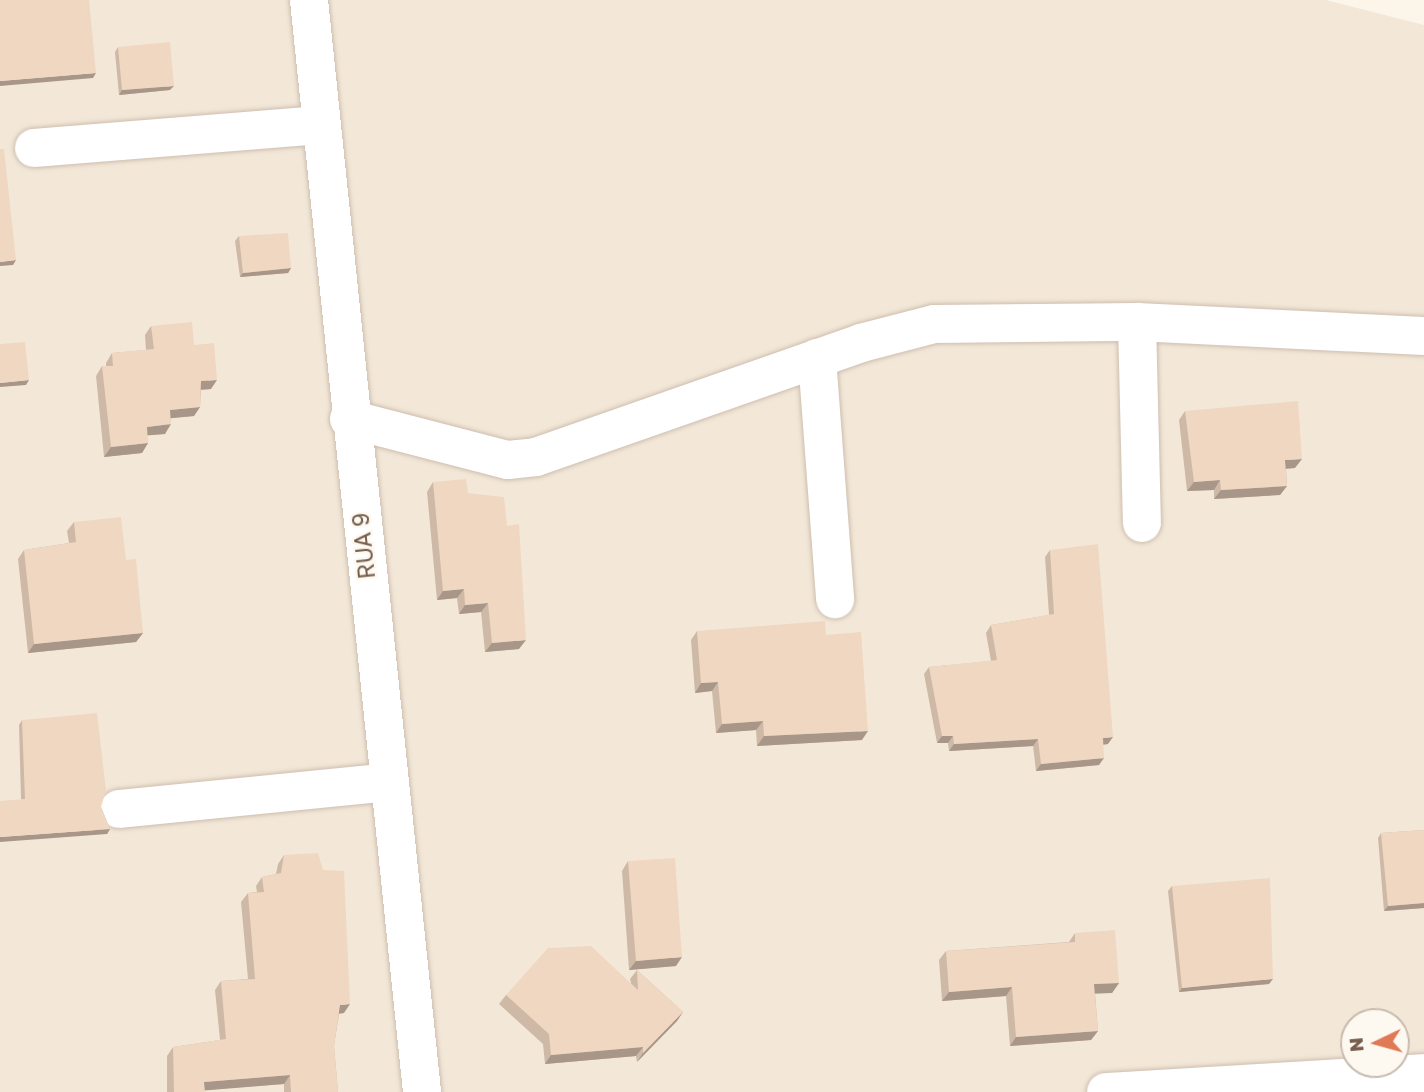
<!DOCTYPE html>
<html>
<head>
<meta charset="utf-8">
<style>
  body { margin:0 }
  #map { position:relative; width:1424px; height:1092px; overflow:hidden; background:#fcf6ea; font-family:"Golos Text",sans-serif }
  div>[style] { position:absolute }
  .residential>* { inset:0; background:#f3e8d8 }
  .roads { filter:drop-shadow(0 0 2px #cebeb0) drop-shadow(0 0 2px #cebeb0) }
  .minor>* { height:38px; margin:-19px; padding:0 19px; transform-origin:19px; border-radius:19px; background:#fff }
  .wall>* { inset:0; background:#ceb9a7 }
  .shaded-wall>* { inset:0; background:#a89688 }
  .building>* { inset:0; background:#f0d7c2 }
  span { translate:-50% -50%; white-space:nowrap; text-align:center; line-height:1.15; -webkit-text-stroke:5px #fef9f0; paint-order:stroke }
  .street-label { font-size:23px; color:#765e4e }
  .north { position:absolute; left:1340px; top:1008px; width:70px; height:70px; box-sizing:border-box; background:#fef9f0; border:2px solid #c8bbaf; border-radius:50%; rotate:265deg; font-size:19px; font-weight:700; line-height:28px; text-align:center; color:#765e4e }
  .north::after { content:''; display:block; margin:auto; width:24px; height:32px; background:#e07955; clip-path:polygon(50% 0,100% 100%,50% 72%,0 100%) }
</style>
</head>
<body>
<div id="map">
  <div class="residential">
    <i style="clip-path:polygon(evenodd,0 0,1326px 0,1424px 25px,1424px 1092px,0 1092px,0 0,1354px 1022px,1396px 1022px,1396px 1064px,1354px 1064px,1354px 1022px)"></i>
  </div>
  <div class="roads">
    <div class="minor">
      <i style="left:309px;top:0;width:1098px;rotate:84.09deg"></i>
      <i style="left:34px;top:148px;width:287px;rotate:-4.6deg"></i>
      <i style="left:1137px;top:322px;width:201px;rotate:88.6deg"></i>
      <i style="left:817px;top:358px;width:242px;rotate:85.7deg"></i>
      <i style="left:349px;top:419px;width:164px;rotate:14.5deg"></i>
      <i style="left:508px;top:460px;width:28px;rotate:-6deg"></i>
      <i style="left:536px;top:457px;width:344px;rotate:-19.3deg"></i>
      <i style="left:861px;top:343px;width:75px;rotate:-14.6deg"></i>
      <i style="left:934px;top:324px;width:203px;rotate:-0.6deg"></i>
      <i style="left:1137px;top:322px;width:287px;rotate:2.8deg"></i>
      <i style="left:119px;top:809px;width:270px;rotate:-5.7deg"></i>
      <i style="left:1106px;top:1092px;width:319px;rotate:-3.4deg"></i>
    </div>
  </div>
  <div class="wall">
    <i style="clip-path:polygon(118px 47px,170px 90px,119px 95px,115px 52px)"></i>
    <i style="clip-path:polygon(239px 236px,291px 268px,288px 273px,240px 277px,235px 241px)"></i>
    <i style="clip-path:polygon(151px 326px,194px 345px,211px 389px,201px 390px,200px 407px,194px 416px,171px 418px,165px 434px,147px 435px,148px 443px,142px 453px,104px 457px,96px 376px,102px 366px,106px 366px,106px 363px,112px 353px,146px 350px,145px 335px)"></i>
    <i style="clip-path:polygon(1185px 411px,1295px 468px,1286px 469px,1287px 486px,1280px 495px,1214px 499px,1214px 490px,1187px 491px,1179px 420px)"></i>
    <i style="clip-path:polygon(433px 482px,468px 493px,519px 649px,485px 652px,481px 612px,459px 614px,457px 598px,437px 600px,427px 492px)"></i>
    <i style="clip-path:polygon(74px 522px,126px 560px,143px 633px,136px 642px,28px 653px,18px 559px,24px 550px,69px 543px,67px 531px)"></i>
    <i style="clip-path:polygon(1050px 550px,1108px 744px,1103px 745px,1099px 765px,1036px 771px,1033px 746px,949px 751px,948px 743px,937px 743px,924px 674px,929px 667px,991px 661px,986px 633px,991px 625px,1049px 615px,1045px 557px)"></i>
    <i style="clip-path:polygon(697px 631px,826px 635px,862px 740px,757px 746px,756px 730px,716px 733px,712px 691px,695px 693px,691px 640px)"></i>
    <i style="clip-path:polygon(22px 720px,101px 807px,110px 829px,107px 834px,21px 799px,19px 725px)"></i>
    <i style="clip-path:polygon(1424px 830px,1424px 908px,1384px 911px,1378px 838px,1381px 833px)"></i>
    <i style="clip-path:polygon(284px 855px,344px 1013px,339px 1014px,334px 1046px,338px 1092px,284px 1092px,284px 1084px,204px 1090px,205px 1092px,167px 1092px,167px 1056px,173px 1047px,220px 1040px,215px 990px,221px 981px,248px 979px,241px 902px,248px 893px,257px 892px,256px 886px,262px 877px,276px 874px,278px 864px)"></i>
    <i style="clip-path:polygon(628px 861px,676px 966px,629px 970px,622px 871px)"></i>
    <i style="clip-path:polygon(1172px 886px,1269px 984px,1179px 992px,1168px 891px)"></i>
    <i style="clip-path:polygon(1075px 933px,1119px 983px,1112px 993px,1095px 993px,1098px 1031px,1091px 1040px,1010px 1046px,1006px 996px,942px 1001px,939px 960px,946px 951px,1069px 942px)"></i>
    <i style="clip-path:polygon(637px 970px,683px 1012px,677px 1021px,637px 1062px,636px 1056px,545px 1064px,543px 1044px,499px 1004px,506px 995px,631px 983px,630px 979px)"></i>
  </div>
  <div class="shaded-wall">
    <i style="clip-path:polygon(96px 73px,93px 78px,0 86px,0 81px)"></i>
    <i style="clip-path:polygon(174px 86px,170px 90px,119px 95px,122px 90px)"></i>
    <i style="clip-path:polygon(16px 260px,13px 265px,0 266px,0 262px)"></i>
    <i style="clip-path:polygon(291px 268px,288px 273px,240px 277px,243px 273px)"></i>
    <i style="clip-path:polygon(29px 380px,26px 385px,0 387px,0 383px)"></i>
    <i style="clip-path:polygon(217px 380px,211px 389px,195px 390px,201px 381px)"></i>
    <i style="clip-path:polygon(200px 407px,194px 416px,163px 419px,170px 410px)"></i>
    <i style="clip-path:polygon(171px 424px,165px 434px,140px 436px,147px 427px)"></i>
    <i style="clip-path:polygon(148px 443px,142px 453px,104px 457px,111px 447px)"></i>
    <i style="clip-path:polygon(1302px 459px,1295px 468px,1279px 469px,1285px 460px)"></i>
    <i style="clip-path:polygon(1220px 480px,1214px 490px,1187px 491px,1194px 482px)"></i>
    <i style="clip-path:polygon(1287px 486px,1280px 495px,1214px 499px,1221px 490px)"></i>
    <i style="clip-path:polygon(464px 589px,457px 598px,437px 600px,443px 591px)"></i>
    <i style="clip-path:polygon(488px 603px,481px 612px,459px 614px,465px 605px)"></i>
    <i style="clip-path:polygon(143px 633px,136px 642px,28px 653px,34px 644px)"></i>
    <i style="clip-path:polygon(526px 640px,519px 649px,485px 652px,492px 643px)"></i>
    <i style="clip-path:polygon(718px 682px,712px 691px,695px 693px,701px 683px)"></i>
    <i style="clip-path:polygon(763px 721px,756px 730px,716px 733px,722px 724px)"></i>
    <i style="clip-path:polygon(868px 731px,862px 740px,757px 746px,764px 736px)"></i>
    <i style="clip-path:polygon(942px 736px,953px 736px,948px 743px,937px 743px)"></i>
    <i style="clip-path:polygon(1113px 737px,1108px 744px,1098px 745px,1103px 738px)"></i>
    <i style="clip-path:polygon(1038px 739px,1033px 746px,949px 751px,954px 744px)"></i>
    <i style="clip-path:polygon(1104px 758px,1099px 765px,1036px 771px,1041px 764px)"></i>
    <i style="clip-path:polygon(110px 829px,107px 834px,0 842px,0 837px)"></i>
    <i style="clip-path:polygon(1424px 903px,1424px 908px,1384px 911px,1388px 906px)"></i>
    <i style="clip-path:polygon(682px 957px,676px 966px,629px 970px,636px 961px)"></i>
    <i style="clip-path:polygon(1273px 979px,1269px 984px,1179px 992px,1182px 988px)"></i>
    <i style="clip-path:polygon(1119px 983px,1112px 993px,1087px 994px,1094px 984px)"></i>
    <i style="clip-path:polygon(1012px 987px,1006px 996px,942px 1001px,949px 992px)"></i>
    <i style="clip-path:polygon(350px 1004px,344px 1013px,334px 1014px,340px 1005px)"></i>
    <i style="clip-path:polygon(683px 1012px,677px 1021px,637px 1062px,643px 1053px)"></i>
    <i style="clip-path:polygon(1098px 1031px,1091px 1040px,1010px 1046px,1016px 1037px)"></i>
    <i style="clip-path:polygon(643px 1047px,636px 1056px,545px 1064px,551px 1055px)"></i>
    <i style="clip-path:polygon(290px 1075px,284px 1084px,198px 1091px,204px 1082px)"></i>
  </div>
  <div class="building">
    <i style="clip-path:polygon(0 0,89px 0,96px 73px,0 81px)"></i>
    <i style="clip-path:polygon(170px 42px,174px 86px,122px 90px,118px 47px)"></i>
    <i style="clip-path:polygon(0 149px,4px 149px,16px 260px,0 262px)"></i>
    <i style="clip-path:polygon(288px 233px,291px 268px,243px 273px,239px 236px)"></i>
    <i style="clip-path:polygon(192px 322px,194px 345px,214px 343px,217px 380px,201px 381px,200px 407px,170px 410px,171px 424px,147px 427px,148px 443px,111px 447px,102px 366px,113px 366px,112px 353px,154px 349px,151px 326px)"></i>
    <i style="clip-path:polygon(25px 342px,29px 380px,0 383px,0 344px)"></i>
    <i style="clip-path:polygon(1298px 401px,1302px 459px,1285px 460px,1287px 486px,1221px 490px,1220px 480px,1194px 482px,1185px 411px)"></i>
    <i style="clip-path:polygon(466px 479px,468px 493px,504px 497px,507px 526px,519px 524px,526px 640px,492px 643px,488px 603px,465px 605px,464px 589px,443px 591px,433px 482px)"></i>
    <i style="clip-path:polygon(121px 517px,126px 560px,136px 559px,143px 633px,34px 644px,24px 550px,76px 542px,74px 522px)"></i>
    <i style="clip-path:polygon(1098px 544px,1113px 737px,1103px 738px,1104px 758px,1041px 764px,1038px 739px,954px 744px,953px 736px,942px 736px,929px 667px,997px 660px,991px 625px,1054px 614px,1050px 550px)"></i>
    <i style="clip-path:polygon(825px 621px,826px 635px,861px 632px,868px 731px,764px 736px,763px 721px,722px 724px,718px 682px,701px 683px,697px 631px)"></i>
    <i style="clip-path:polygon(97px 713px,106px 790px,101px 807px,110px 829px,0 837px,0 801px,25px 799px,22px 720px)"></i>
    <i style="clip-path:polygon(1424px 830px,1424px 903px,1388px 906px,1381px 833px)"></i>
    <i style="clip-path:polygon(318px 853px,323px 870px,344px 871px,350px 1004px,340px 1005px,334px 1046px,338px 1092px,291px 1092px,290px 1075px,204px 1082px,205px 1092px,174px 1092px,173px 1047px,226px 1039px,221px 981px,255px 979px,248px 893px,264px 892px,262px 877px,281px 873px,284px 855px)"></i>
    <i style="clip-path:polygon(675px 858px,682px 957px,636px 961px,628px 861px)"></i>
    <i style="clip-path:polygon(1270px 878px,1273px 979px,1182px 988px,1172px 886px)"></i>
    <i style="clip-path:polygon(1115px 930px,1119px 983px,1094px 984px,1098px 1031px,1016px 1037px,1012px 987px,949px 992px,946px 951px,1075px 942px,1075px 933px)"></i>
    <i style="clip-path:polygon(591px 946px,638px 990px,637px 970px,683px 1012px,643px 1053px,643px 1047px,551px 1055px,549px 1034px,506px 995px,548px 948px)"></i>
  </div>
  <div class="street-label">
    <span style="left:363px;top:546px;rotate:-96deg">RUA 9</span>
  </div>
  <div class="north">N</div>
</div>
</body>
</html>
